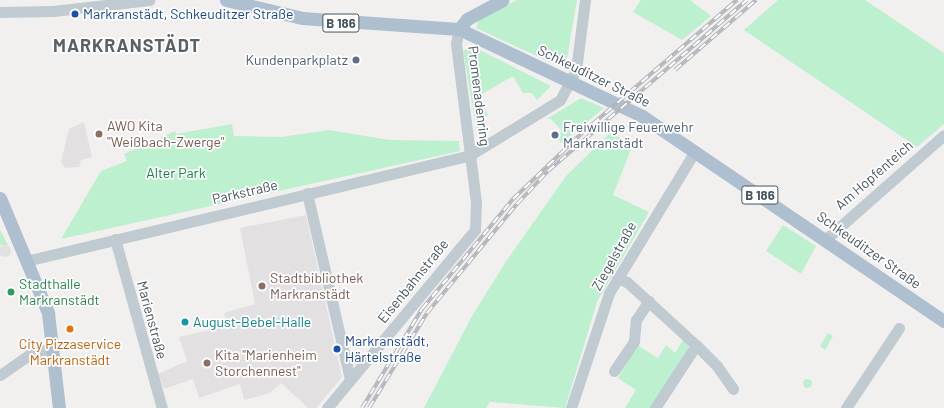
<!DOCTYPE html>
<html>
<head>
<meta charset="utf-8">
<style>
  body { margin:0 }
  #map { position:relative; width:944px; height:408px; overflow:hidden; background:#f2efef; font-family:Barlow,sans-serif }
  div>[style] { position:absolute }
  .education>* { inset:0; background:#e3e0e1 }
  .round { border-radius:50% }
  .green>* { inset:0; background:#bcf0cf }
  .minor>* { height:11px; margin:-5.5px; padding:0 5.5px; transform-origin:5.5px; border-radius:5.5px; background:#bfcad1 }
  .major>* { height:13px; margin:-6.5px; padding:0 6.5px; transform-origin:6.5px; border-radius:6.5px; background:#aebfcf }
  .rail>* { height:4px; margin-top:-2px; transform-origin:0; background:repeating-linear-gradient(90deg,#fff 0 8px,#b1b5ba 0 16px); box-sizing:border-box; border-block:1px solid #b1b5ba }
  .dots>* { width:11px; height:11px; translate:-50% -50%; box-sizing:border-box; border:2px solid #fff; border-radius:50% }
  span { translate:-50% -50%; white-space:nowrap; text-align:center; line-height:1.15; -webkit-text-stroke:3.5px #fff; paint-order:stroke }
  .shield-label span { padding:1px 3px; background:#fff; border:1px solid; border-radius:3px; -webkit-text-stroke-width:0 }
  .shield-label { font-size:13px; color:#47535d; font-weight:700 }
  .transit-label { font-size:14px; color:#164399 }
  .left { translate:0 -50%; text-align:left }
  .service-label { font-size:14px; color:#4e5e75 }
  .right { translate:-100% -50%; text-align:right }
  .street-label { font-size:14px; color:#47535d }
  .education-label { font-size:14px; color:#785e54 }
  .park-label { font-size:14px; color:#148148 }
  .leisure-label { font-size:14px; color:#27864d }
  .culture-label { font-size:14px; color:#0d838f }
  .food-label { font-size:14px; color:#c56008 }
  .district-label { font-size:18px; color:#5b6064; font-weight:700; letter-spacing:1px }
</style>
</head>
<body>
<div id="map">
  <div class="education">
    <i style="clip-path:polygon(84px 122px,92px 157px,81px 160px,79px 167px,65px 168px,61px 162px,69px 129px)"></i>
    <i style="clip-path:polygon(306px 215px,342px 377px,316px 408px,308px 408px,281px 383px,270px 393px,244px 400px,240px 384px,199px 398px,193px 379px,164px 389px,158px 374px,187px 361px,179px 337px,227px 326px,224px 313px,255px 304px,240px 228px)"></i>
    <i class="round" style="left:-1px;top:245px;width:12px;height:12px"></i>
  </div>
  <div class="green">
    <i style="clip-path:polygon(517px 0,577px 0,567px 58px,554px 64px,476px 28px,479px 19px)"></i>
    <i style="clip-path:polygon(641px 0,690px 0,711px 16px,682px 40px,633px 12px)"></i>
    <i style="clip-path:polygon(778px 0,865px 0,944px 53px,944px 124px,917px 147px,744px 30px)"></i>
    <i style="clip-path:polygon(472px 46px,551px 86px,537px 100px,532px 93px,523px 93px,513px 76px,477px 97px,488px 114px,480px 122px,487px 133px,478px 138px,463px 51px)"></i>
    <i style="clip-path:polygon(581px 98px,604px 108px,561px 143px,556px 136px,562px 131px,551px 119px,547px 119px)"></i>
    <i style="clip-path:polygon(232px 124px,234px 136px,281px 137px,329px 130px,390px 140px,459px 141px,460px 151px,61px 239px,101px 171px,127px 161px,124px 154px,175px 131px,176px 134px)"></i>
    <i style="clip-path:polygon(610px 133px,633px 144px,613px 195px,649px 212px,597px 302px,565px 408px,490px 402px,486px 408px,424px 408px,472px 316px,505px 263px,566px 176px)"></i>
    <i style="clip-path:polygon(783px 225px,816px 246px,801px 274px,766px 251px)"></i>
    <i style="clip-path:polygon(0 230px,8px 245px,0 245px)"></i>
    <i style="clip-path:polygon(828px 333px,833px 336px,825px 350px,820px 346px)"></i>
    <i style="clip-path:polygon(683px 340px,689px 347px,650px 408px,625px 408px,636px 390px,618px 378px,637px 345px,658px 358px,666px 345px,675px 353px)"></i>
    <i class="round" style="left:802.5px;top:378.5px;width:9px;height:9px"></i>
  </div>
  <div class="minor">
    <i style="left:0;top:12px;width:53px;rotate:-1.1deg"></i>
    <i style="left:53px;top:11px;width:97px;rotate:-6.5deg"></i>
    <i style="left:307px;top:193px;width:191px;rotate:77deg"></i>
    <i style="left:115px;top:239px;width:175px;rotate:74.5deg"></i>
    <i style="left:826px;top:239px;width:157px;rotate:-41.4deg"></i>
    <i style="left:26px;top:261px;width:456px;rotate:-13.4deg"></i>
    <i style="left:470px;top:155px;width:105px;rotate:-31.4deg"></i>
    <i style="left:560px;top:100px;width:34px;rotate:-62deg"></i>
    <i style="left:576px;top:70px;width:71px;rotate:-82.7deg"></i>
    <i style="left:617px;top:278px;width:11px;rotate:22deg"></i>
    <i style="left:627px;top:282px;width:93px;rotate:42.4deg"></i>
    <i style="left:696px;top:345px;width:30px;rotate:45deg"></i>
    <i style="left:717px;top:366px;width:28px;rotate:55deg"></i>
    <i style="left:614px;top:371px;width:36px;rotate:-56deg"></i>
    <i style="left:634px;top:341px;width:21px;rotate:-85deg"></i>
    <i style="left:636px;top:320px;width:23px;rotate:-56deg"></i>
    <i style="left:0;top:375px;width:39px;rotate:-35deg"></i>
    <i style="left:32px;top:353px;width:23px;rotate:-13deg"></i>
    <i style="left:327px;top:408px;width:231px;rotate:-50.3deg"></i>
    <i style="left:475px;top:230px;width:28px;rotate:-88deg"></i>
    <i style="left:476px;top:202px;width:160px;rotate:-97.2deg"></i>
    <i style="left:456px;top:43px;width:14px;rotate:-78deg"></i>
    <i style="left:571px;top:408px;width:121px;rotate:-71.7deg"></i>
    <i style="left:609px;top:293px;width:166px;rotate:-58.8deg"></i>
    <i style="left:655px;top:408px;width:75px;rotate:-56.9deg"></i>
    <i style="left:846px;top:408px;width:96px;rotate:-56.5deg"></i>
  </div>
  <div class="major">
    <i style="left:226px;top:0;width:78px;rotate:13.3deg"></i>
    <i style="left:302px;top:18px;width:157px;rotate:4deg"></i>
    <i style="left:459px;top:29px;width:203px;rotate:25.4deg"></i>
    <i style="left:642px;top:116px;width:365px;rotate:34.2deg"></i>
    <i style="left:459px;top:29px;width:13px;rotate:-51deg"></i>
    <i style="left:467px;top:19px;width:40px;rotate:-28deg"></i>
    <i style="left:0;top:198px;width:125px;rotate:67.3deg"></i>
    <i style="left:48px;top:313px;width:96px;rotate:83.4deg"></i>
  </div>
  <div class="rail">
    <i style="left:675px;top:70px;width:107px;rotate:-40.8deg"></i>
    <i style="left:362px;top:408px;width:116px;rotate:-58.8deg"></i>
    <i style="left:422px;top:309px;width:143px;rotate:-50.4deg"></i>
    <i style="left:513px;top:199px;width:94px;rotate:-43.7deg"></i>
    <i style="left:581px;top:134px;width:206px;rotate:-40.7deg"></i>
    <i style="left:369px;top:408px;width:111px;rotate:-58.6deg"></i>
    <i style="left:427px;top:313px;width:141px;rotate:-50.5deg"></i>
    <i style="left:517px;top:204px;width:45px;rotate:-46.8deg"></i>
    <i style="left:548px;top:171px;width:262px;rotate:-40.7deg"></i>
  </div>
  <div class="dots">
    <i style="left:75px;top:14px;background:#1a4fb4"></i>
    <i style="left:356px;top:60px;background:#5c6f8a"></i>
    <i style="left:99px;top:134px;background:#8d6e63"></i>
    <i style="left:555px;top:135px;background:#5c6f8a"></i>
    <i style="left:262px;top:286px;background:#8d6e63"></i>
    <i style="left:11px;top:292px;background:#2e9e5b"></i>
    <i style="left:185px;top:322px;background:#0f9aa8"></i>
    <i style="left:70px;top:329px;background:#e8710a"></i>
    <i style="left:337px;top:349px;background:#1a4fb4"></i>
    <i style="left:207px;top:363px;background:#8d6e63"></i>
  </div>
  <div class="shield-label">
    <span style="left:341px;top:23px">B 186</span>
    <span style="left:760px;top:195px">B 186</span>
  </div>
  <div class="transit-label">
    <span class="left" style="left:83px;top:14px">Markranstädt, Schkeuditzer Straße</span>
    <span class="left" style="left:345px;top:349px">Markranstädt,<br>Härtelstraße</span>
  </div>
  <div class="service-label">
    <span class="right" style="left:348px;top:60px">Kundenparkplatz</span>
    <span class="left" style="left:563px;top:135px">Freiwillige Feuerwehr<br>Markranstädt</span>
  </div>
  <div class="street-label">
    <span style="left:594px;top:76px;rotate:26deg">Schkeuditzer Straße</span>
    <span style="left:479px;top:96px;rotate:83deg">Promenadenring</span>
    <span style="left:874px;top:175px;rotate:-41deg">Am Hopfenteich</span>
    <span style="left:245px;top:192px;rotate:-13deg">Parkstraße</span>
    <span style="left:869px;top:250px;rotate:35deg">Schkeuditzer Straße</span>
    <span style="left:614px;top:256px;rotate:-61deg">Ziegelstraße</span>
    <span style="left:413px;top:281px;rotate:-51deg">Eisenbahnstraße</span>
    <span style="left:152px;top:320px;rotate:75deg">Marienstraße</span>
  </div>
  <div class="education-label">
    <span class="left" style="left:107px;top:134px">AWO Kita<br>"Weißbach-Zwerge"</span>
    <span class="left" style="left:270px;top:286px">Stadtbibliothek<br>Markranstädt</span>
    <span class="left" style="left:215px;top:363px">Kita "Marienheim<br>Storchennest"</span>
  </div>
  <div class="park-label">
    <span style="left:176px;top:173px">Alter Park</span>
  </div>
  <div class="leisure-label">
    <span class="left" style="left:19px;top:292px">Stadthalle<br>Markranstädt</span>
  </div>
  <div class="culture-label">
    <span class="left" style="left:193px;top:322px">August-Bebel-Halle</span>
  </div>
  <div class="food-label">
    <span style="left:70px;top:352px">City Pizzaservice<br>Markranstädt</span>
  </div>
  <div class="district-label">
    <span style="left:127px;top:45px">MARKRANSTÄDT</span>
  </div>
</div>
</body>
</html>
